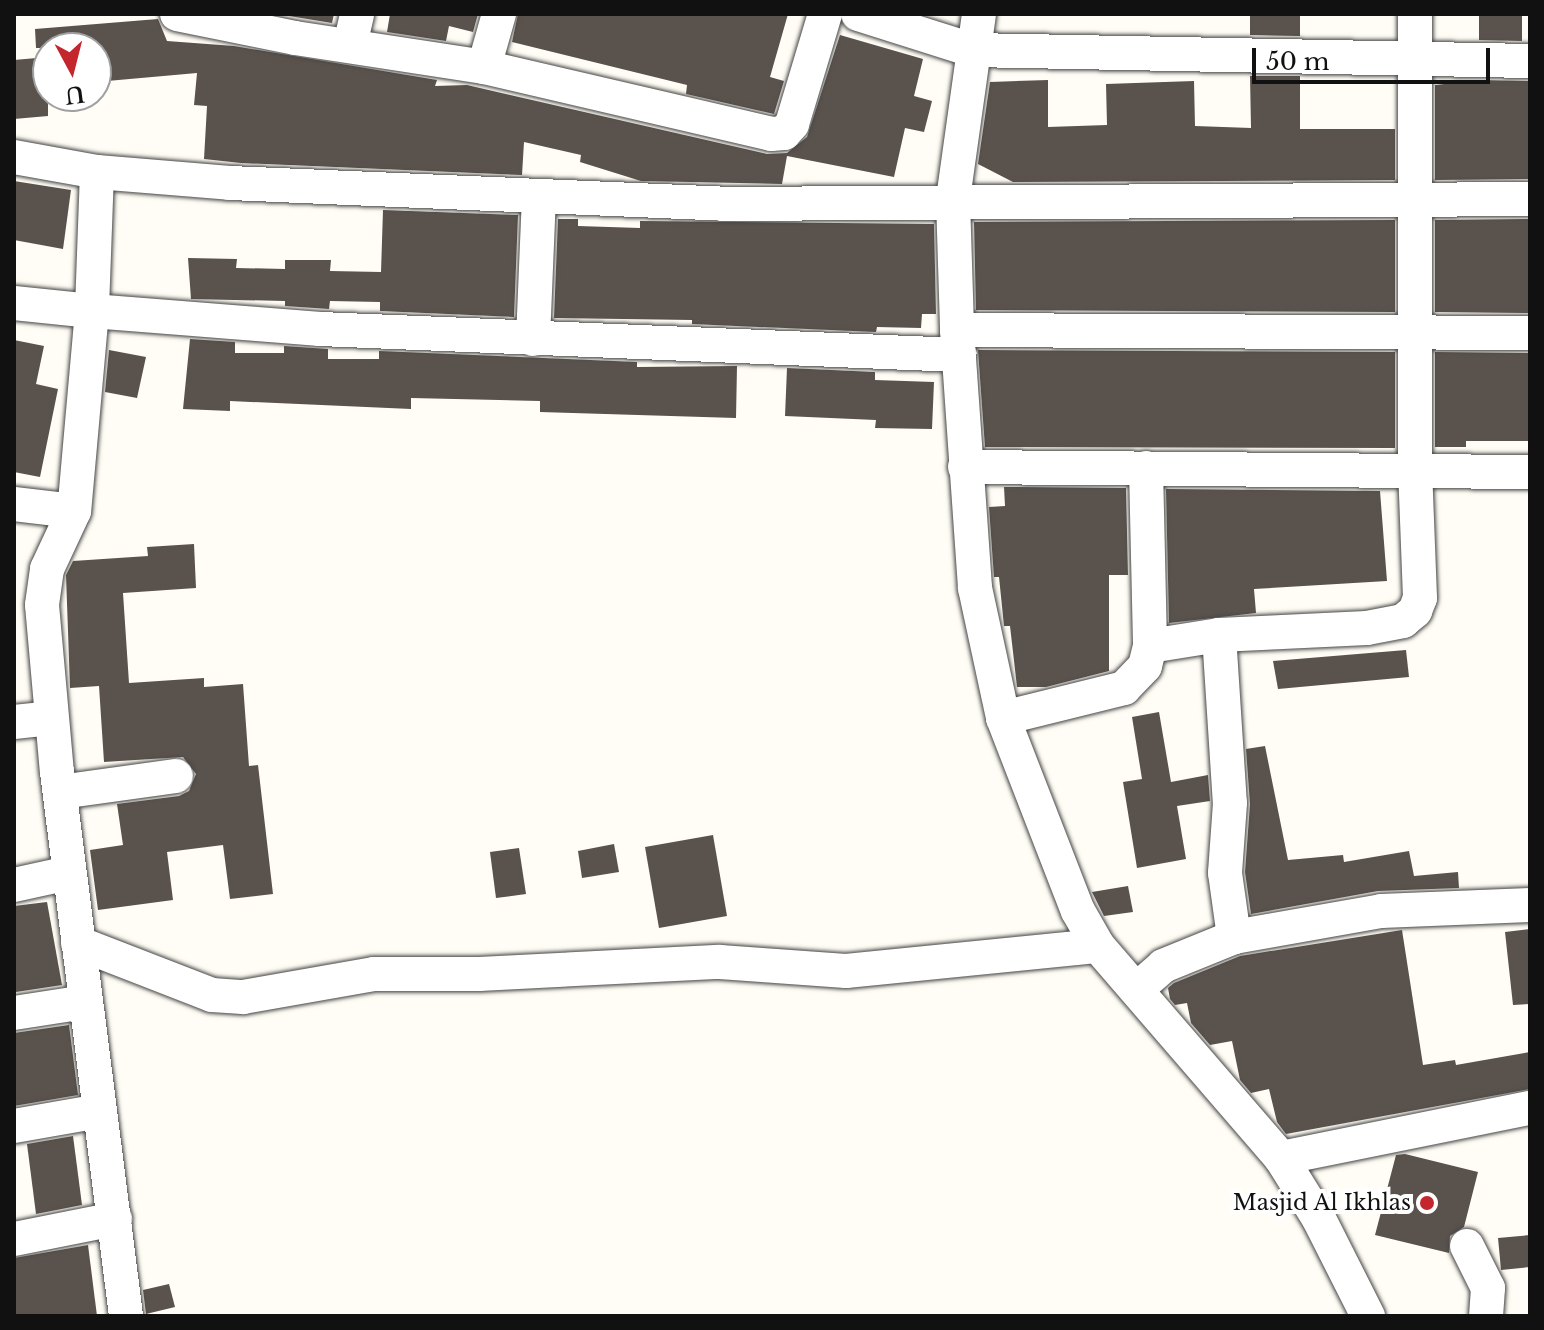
<!DOCTYPE html>
<html>
<head>
<meta charset="utf-8">
<style>
  body { margin:0 }
  #map { position:relative; width:1544px; height:1330px; overflow:hidden; background:#fffdf5; font-family:"Libre Baskerville",serif }
  div>[style] { position:absolute }
  .building>* { inset:0; background:#5a524d }
  .roads { filter:drop-shadow(0 0 2px #444) drop-shadow(0 0 2px #444) }
  .minor>* { height:34px; margin:-17px; padding:0 17px; transform-origin:17px; border-radius:17px; background:#fff }
  .dots>* { width:22px; height:22px; translate:-50% -50%; box-sizing:border-box; border:4px solid #fff; border-radius:50% }
  span { translate:-50% -50%; white-space:nowrap; text-align:center; line-height:1.15; -webkit-text-stroke:8px #fff; paint-order:stroke }
  .poi-label { font-size:22px; color:#111 }
  .right { translate:-100% -50%; text-align:right }
  .frame { position:absolute; inset:0; border:16px solid #111; pointer-events:none }
  .north { position:absolute; left:32px; top:32px; width:80px; height:80px; box-sizing:border-box; background:#fff; border:2px solid #a0a0a0; border-radius:50%; rotate:173deg; font-size:22px; font-weight:700; line-height:32px; text-align:center; color:#111 }
  .north::after { content:''; display:block; margin:auto; width:28px; height:36px; background:#c4262e; clip-path:polygon(50% 0,100% 100%,50% 72%,0 100%) }
  .scale { position:absolute; left:1252px; top:48px; width:238px; height:36px; box-sizing:border-box; border:4px solid #111; border-top:0; padding-left:10px; font-size:24px; line-height:28px; white-space:nowrap; color:#111; -webkit-text-stroke:6px #fff; paint-order:stroke }
</style>
</head>
<body>
<div id="map">
  <div class="building">
    <i style="clip-path:polygon(277px 14px,334px 14px,332px 23px)"></i>
    <i style="clip-path:polygon(390px 14px,478px 14px,473px 32px,449px 26px,446px 41px,387px 32px)"></i>
    <i style="clip-path:polygon(518px 14px,788px 14px,770px 77px,784px 81px,774px 114px,686px 94px,687px 85px,512px 42px)"></i>
    <i style="clip-path:polygon(1250px 14px,1300px 14px,1300px 36px,1250px 35px)"></i>
    <i style="clip-path:polygon(1479px 14px,1522px 14px,1522px 41px,1479px 40px)"></i>
    <i style="clip-path:polygon(158px 19px,167px 41px,234px 46px,437px 80px,435px 86px,467px 85px,767px 154px,787px 153px,807px 137px,840px 35px,923px 59px,914px 96px,932px 101px,924px 132px,905px 128px,894px 177px,787px 156px,782px 184px,641px 181px,580px 162px,581px 155px,524px 142px,522px 175px,241px 163px,204px 159px,207px 106px,194px 105px,197px 73px,96px 82px,96px 48px,36px 48px,35px 29px)"></i>
    <i style="clip-path:polygon(48px 57px,48px 116px,14px 119px,14px 60px)"></i>
    <i style="clip-path:polygon(1250px 76px,1300px 76px,1300px 129px,1395px 129px,1395px 180px,1013px 182px,978px 164px,990px 82px,1048px 80px,1048px 127px,1107px 125px,1106px 84px,1194px 81px,1195px 126px,1251px 128px)"></i>
    <i style="clip-path:polygon(1480px 80px,1530px 81px,1530px 179px,1435px 180px,1435px 85px)"></i>
    <i style="clip-path:polygon(14px 181px,71px 190px,63px 249px,14px 240px)"></i>
    <i style="clip-path:polygon(383px 210px,518px 215px,514px 317px,380px 311px,380px 302px,330px 301px,329px 309px,285px 306px,285px 301px,191px 299px,188px 258px,237px 259px,236px 268px,285px 269px,285px 260px,331px 260px,330px 271px,381px 272px)"></i>
    <i style="clip-path:polygon(558px 219px,578px 219px,578px 226px,640px 228px,640px 221px,934px 224px,936px 314px,922px 314px,921px 328px,877px 327px,876px 332px,692px 324px,692px 320px,554px 318px)"></i>
    <i style="clip-path:polygon(1529px 219px,1530px 313px,1435px 312px,1435px 220px)"></i>
    <i style="clip-path:polygon(1395px 220px,1395px 312px,976px 310px,974px 222px)"></i>
    <i style="clip-path:polygon(190px 339px,235px 342px,235px 353px,284px 353px,284px 346px,328px 349px,328px 359px,379px 359px,379px 351px,637px 362px,637px 367px,737px 366px,736px 418px,540px 412px,540px 401px,411px 398px,411px 409px,230px 401px,230px 411px,183px 409px)"></i>
    <i style="clip-path:polygon(14px 340px,44px 346px,36px 384px,58px 389px,40px 477px,14px 472px)"></i>
    <i style="clip-path:polygon(109px 350px,146px 357px,137px 398px,105px 392px)"></i>
    <i style="clip-path:polygon(978px 350px,1395px 352px,1395px 448px,985px 447px)"></i>
    <i style="clip-path:polygon(1435px 352px,1530px 353px,1530px 441px,1466px 441px,1466px 447px,1435px 447px)"></i>
    <i style="clip-path:polygon(787px 368px,875px 372px,875px 380px,934px 382px,932px 429px,875px 428px,876px 420px,785px 416px)"></i>
    <i style="clip-path:polygon(1004px 487px,1126px 488px,1128px 575px,1109px 575px,1109px 671px,1046px 687px,1017px 687px,1010px 626px,1004px 626px,999px 577px,994px 577px,989px 507px,1005px 506px)"></i>
    <i style="clip-path:polygon(1166px 489px,1380px 491px,1387px 581px,1254px 589px,1256px 613px,1169px 623px)"></i>
    <i style="clip-path:polygon(194px 544px,196px 588px,123px 593px,129px 683px,204px 678px,204px 687px,243px 684px,249px 766px,258px 765px,273px 894px,230px 899px,223px 845px,167px 852px,173px 900px,98px 910px,90px 850px,123px 845px,117px 804px,179px 796px,189px 791px,196px 774px,183px 757px,104px 762px,99px 686px,70px 688px,66px 575px,73px 561px,148px 556px,147px 547px)"></i>
    <i style="clip-path:polygon(1406px 650px,1409px 677px,1278px 689px,1273px 661px)"></i>
    <i style="clip-path:polygon(1159px 712px,1171px 782px,1208px 775px,1210px 801px,1177px 806px,1186px 859px,1137px 868px,1123px 782px,1142px 779px,1132px 717px)"></i>
    <i style="clip-path:polygon(1265px 746px,1288px 860px,1343px 855px,1344px 862px,1409px 851px,1414px 876px,1458px 872px,1459px 888px,1378px 891px,1251px 914px,1245px 872px,1250px 804px,1246px 749px)"></i>
    <i style="clip-path:polygon(713px 835px,727px 916px,659px 928px,645px 847px)"></i>
    <i style="clip-path:polygon(614px 844px,619px 872px,582px 878px,578px 851px)"></i>
    <i style="clip-path:polygon(519px 848px,526px 894px,496px 898px,490px 852px)"></i>
    <i style="clip-path:polygon(1128px 886px,1133px 912px,1104px 916px,1092px 892px)"></i>
    <i style="clip-path:polygon(47px 902px,62px 985px,16px 992px,14px 906px)"></i>
    <i style="clip-path:polygon(1530px 929px,1530px 1004px,1513px 1005px,1505px 932px)"></i>
    <i style="clip-path:polygon(1402px 930px,1423px 1065px,1455px 1060px,1456px 1065px,1530px 1052px,1530px 1089px,1286px 1134px,1277px 1122px,1269px 1089px,1251px 1093px,1240px 1080px,1232px 1041px,1210px 1045px,1191px 1023px,1187px 1003px,1175px 1005px,1170px 999px,1168px 988px,1174px 983px,1240px 956px)"></i>
    <i style="clip-path:polygon(69px 1025px,78px 1095px,14px 1106px,14px 1033px)"></i>
    <i style="clip-path:polygon(73px 1136px,82px 1205px,36px 1214px,27px 1144px)"></i>
    <i style="clip-path:polygon(1405px 1154px,1478px 1172px,1464px 1227px,1450px 1236px,1449px 1253px,1375px 1235px,1396px 1155px)"></i>
    <i style="clip-path:polygon(1530px 1235px,1530px 1267px,1501px 1270px,1498px 1238px)"></i>
    <i style="clip-path:polygon(88px 1245px,97px 1316px,14px 1316px,14px 1258px)"></i>
    <i style="clip-path:polygon(169px 1284px,175px 1307px,146px 1314px,143px 1290px)"></i>
  </div>
  <div class="roads">
    <div class="minor">
      <i style="left:177px;top:14px;width:120px;rotate:11.5deg"></i>
      <i style="left:295px;top:38px;width:191px;rotate:8.7deg"></i>
      <i style="left:484px;top:67px;width:295px;rotate:13.1deg"></i>
      <i style="left:771px;top:134px;width:13px;rotate:-4deg"></i>
      <i style="left:784px;top:133px;width:12px;rotate:-48deg"></i>
      <i style="left:792px;top:124px;width:115px;rotate:-73.3deg"></i>
      <i style="left:858px;top:14px;width:120px;rotate:17.5deg"></i>
      <i style="left:972px;top:50px;width:558px;rotate:1.13deg"></i>
      <i style="left:979px;top:14px;width:188px;rotate:98deg"></i>
      <i style="left:953px;top:200px;width:130px;rotate:88.2deg"></i>
      <i style="left:957px;top:330px;width:259px;rotate:86deg"></i>
      <i style="left:975px;top:588px;width:133px;rotate:77.8deg"></i>
      <i style="left:1003px;top:718px;width:207px;rotate:68.8deg"></i>
      <i style="left:1078px;top:911px;width:40px;rotate:60.3deg"></i>
      <i style="left:1098px;top:946px;width:280px;rotate:49.2deg"></i>
      <i style="left:1281px;top:1158px;width:72px;rotate:58.1deg"></i>
      <i style="left:1319px;top:1219px;width:109px;rotate:63.2deg"></i>
      <i style="left:350px;top:45px;width:32px;rotate:-77deg"></i>
      <i style="left:484px;top:67px;width:55px;rotate:-74.2deg"></i>
      <i style="left:14px;top:157px;width:84px;rotate:10.2deg"></i>
      <i style="left:97px;top:172px;width:133px;rotate:4.7deg"></i>
      <i style="left:230px;top:183px;width:492px;rotate:2.4deg"></i>
      <i style="left:722px;top:204px;width:808px;rotate:-0.35deg"></i>
      <i style="left:97px;top:172px;width:139px;rotate:92.1deg"></i>
      <i style="left:92px;top:311px;width:229px;rotate:4.5deg"></i>
      <i style="left:320px;top:329px;width:640px;rotate:2.33deg"></i>
      <i style="left:14px;top:303px;width:78px;rotate:5.9deg"></i>
      <i style="left:92px;top:311px;width:201px;rotate:95.1deg"></i>
      <i style="left:74px;top:511px;width:64px;rotate:115deg"></i>
      <i style="left:47px;top:569px;width:36px;rotate:98deg"></i>
      <i style="left:42px;top:605px;width:168px;rotate:84.9deg"></i>
      <i style="left:57px;top:772px;width:548px;rotate:82.77deg"></i>
      <i style="left:957px;top:330px;width:573px;rotate:0.3deg"></i>
      <i style="left:533px;top:339px;width:141px;rotate:-87.6deg"></i>
      <i style="left:965px;top:467px;width:565px;rotate:0.51deg"></i>
      <i style="left:1146px;top:468px;width:178px;rotate:88.7deg"></i>
      <i style="left:14px;top:504px;width:60px;rotate:6.7deg"></i>
      <i style="left:1219px;top:635px;width:168px;rotate:86.3deg"></i>
      <i style="left:1230px;top:803px;width:70px;rotate:94.1deg"></i>
      <i style="left:1225px;top:873px;width:65px;rotate:82deg"></i>
      <i style="left:1003px;top:718px;width:125px;rotate:-13.9deg"></i>
      <i style="left:1124px;top:688px;width:30px;rotate:-46deg"></i>
      <i style="left:1145px;top:666px;width:21px;rotate:-76deg"></i>
      <i style="left:1150px;top:646px;width:70px;rotate:-9.1deg"></i>
      <i style="left:1219px;top:635px;width:148px;rotate:-2.7deg"></i>
      <i style="left:1367px;top:628px;width:37px;rotate:-11deg"></i>
      <i style="left:1403px;top:621px;width:16px;rotate:-40deg"></i>
      <i style="left:1415px;top:611px;width:14px;rotate:-69deg"></i>
      <i style="left:1420px;top:598px;width:129px;rotate:-92.2deg"></i>
      <i style="left:1415px;top:469px;width:455px;rotate:-90deg"></i>
      <i style="left:14px;top:722px;width:37px;rotate:-6deg"></i>
      <i style="left:60px;top:792px;width:117px;rotate:-7.9deg"></i>
      <i style="left:14px;top:885px;width:56px;rotate:-12.3deg"></i>
      <i style="left:78px;top:943px;width:144px;rotate:21.2deg"></i>
      <i style="left:212px;top:995px;width:31px;rotate:4deg"></i>
      <i style="left:243px;top:997px;width:133px;rotate:-10deg"></i>
      <i style="left:374px;top:974px;width:105px"></i>
      <i style="left:479px;top:974px;width:241px;rotate:-2.9deg"></i>
      <i style="left:720px;top:962px;width:126px;rotate:4.1deg"></i>
      <i style="left:846px;top:971px;width:253px;rotate:-5.7deg"></i>
      <i style="left:1137px;top:989px;width:35px;rotate:-41deg"></i>
      <i style="left:1163px;top:966px;width:77px;rotate:-22.2deg"></i>
      <i style="left:1234px;top:937px;width:149px;rotate:-10deg"></i>
      <i style="left:1381px;top:911px;width:149px;rotate:-2.3deg"></i>
      <i style="left:14px;top:1013px;width:72px;rotate:-8.8deg"></i>
      <i style="left:14px;top:1126px;width:87px;rotate:-9.9deg"></i>
      <i style="left:1281px;top:1158px;width:254px;rotate:-11.4deg"></i>
      <i style="left:14px;top:1239px;width:103px;rotate:-11.2deg"></i>
      <i style="left:1467px;top:1246px;width:47px;rotate:63.4deg"></i>
      <i style="left:1488px;top:1288px;width:28px;rotate:94deg"></i>
    </div>
  </div>
  <div class="dots">
    <i style="left:1427px;top:1203px;background:#c4262e"></i>
  </div>
  <div class="poi-label">
    <span class="right" style="left:1411px;top:1203px">Masjid Al Ikhlas</span>
  </div>
  <div class="frame"></div>
  <div class="north">U</div>
  <div class="scale">50 m</div>
</div>
</body>
</html>
